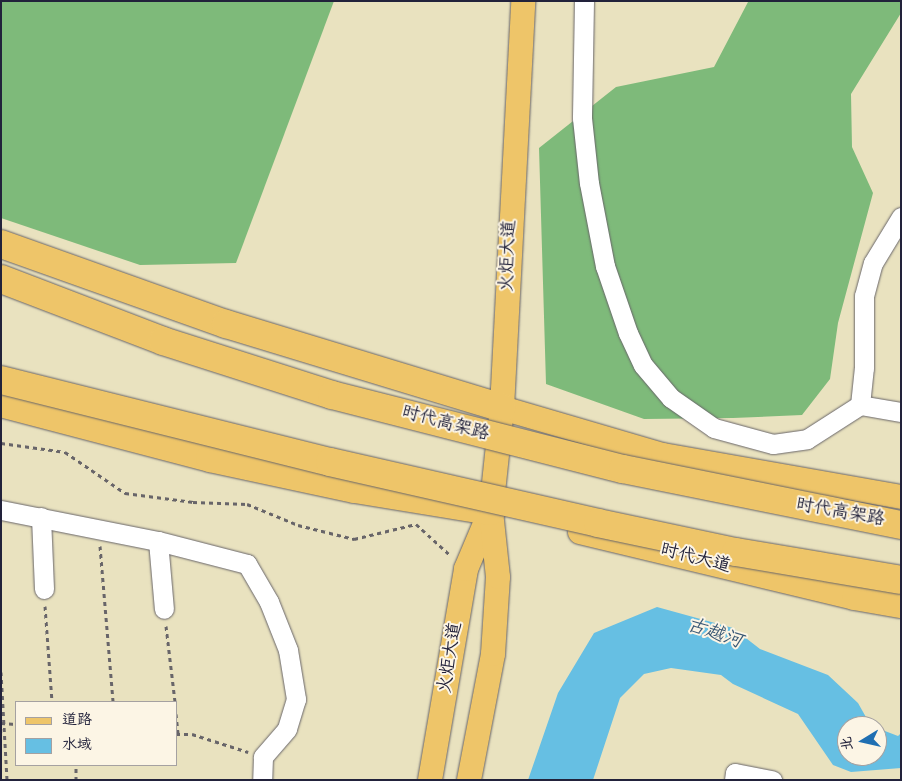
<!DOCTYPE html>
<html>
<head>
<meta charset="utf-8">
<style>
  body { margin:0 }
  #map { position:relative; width:902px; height:781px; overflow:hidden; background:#e9e2bf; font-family:Dekko,"LXGW WenKai TC",sans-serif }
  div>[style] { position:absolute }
  .forest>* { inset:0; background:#7eba7a }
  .water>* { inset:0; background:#66bfe3 }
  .path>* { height:3px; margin-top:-1.5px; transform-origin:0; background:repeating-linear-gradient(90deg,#686569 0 4px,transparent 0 8px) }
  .roads { filter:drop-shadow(0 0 1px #686569) drop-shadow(0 0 1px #686569) }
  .minor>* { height:19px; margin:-9.5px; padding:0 9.5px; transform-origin:9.5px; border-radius:9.5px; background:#fff }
  .major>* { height:24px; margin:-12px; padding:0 12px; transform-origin:12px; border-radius:12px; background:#eec569 }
  .highway>* { height:28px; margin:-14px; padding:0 14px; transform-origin:14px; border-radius:14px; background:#eec569 }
  .bridges { filter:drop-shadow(0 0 1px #686569) drop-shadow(0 0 1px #686569) }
  .highway-bridge>* { height:28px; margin:-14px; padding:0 14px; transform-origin:14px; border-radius:14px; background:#eec569 }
  span { translate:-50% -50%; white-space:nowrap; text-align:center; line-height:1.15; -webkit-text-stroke:4px #fcf5e5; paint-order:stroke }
  .street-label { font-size:18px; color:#22223b }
  .water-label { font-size:19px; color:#3a5976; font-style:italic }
  .frame { position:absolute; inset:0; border:2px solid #22223b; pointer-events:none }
  .legend { position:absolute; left:15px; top:701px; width:162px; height:65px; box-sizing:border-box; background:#fcf5e5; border:1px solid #a5a1a1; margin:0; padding:6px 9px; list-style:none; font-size:15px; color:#22223b }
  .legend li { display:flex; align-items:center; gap:10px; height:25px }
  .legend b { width:25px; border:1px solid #a5a1a1 }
  .north { position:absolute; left:837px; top:716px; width:50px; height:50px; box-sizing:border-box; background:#fcf5e5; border:1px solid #a5a1a1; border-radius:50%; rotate:261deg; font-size:14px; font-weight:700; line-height:20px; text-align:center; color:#22223b }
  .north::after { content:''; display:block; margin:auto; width:18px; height:22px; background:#1f6fb2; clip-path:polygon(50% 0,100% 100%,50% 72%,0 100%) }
</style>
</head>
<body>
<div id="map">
  <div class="forest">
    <i style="clip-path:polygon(1px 1px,334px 1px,236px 263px,140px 265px,1px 218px)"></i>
    <i style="clip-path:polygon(745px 1px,901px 1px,901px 13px,851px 94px,852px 147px,873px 193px,838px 323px,830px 379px,802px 415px,733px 418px,644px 419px,546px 384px,539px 148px,616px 87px,714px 67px,748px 2px)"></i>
  </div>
  <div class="water">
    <i style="clip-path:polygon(657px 607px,733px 628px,760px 649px,828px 675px,858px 703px,871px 726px,847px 726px,847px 756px,877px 756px,877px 728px,898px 736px,901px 733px,901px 768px,851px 772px,833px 765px,798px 714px,733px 684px,721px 675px,671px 668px,644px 674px,620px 698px,593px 780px,528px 780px,558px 693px,594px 633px)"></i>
  </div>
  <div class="path">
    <i style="left:1px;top:443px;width:65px;rotate:8deg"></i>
    <i style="left:65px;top:452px;width:73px;rotate:34.3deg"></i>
    <i style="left:125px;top:493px;width:69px;rotate:7.5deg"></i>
    <i style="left:193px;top:502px;width:54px;rotate:2.1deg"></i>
    <i style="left:247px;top:504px;width:55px;rotate:22.4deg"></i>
    <i style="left:298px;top:525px;width:58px;rotate:14deg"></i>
    <i style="left:354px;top:539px;width:64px;rotate:-13.6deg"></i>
    <i style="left:416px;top:524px;width:47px;rotate:42.4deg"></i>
    <i style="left:100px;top:546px;width:157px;rotate:85.2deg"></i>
    <i style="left:45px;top:606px;width:96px;rotate:85.8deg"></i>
    <i style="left:166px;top:626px;width:77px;rotate:83.2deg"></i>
    <i style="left:1px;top:672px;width:108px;rotate:86.8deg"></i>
    <i style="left:176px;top:714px;width:20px;rotate:84deg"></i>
    <i style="left:1px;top:723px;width:15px;rotate:4deg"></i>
    <i style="left:176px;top:734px;width:16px"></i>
    <i style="left:192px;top:734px;width:59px;rotate:17.8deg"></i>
    <i style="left:76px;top:780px;width:15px;rotate:-90deg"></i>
  </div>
  <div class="roads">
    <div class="minor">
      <i style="left:584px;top:1px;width:117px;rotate:91deg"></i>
      <i style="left:582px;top:118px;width:65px;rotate:83.9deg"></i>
      <i style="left:589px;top:183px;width:85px;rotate:79.1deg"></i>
      <i style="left:605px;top:266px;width:71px;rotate:71.1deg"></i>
      <i style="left:628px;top:333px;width:35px;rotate:65deg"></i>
      <i style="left:643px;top:365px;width:43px;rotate:49.7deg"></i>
      <i style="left:671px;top:398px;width:52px;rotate:34.9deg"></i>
      <i style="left:714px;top:428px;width:61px;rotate:15.2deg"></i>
      <i style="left:773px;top:444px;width:34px;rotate:-8deg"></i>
      <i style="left:807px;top:439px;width:63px;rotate:-32.7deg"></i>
      <i style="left:860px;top:405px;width:37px;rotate:-84deg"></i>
      <i style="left:864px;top:368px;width:72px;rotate:-90deg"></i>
      <i style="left:864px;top:296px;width:34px;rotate:-75deg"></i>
      <i style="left:873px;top:263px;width:54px;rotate:-58.7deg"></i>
      <i style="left:860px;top:405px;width:42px;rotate:9.7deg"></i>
      <i style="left:1px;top:510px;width:160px;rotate:11.2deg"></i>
      <i style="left:158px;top:541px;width:92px;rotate:14.5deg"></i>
      <i style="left:247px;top:564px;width:44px;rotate:59.9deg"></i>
      <i style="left:269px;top:602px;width:52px;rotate:68.4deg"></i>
      <i style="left:288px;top:650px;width:50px;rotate:80.7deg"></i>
      <i style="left:296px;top:699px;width:31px;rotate:107deg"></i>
      <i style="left:287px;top:729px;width:37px;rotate:131deg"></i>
      <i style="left:263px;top:757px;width:23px;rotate:92deg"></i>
      <i style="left:41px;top:517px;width:72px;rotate:87.6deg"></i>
      <i style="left:158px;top:541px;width:68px;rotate:85deg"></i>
      <i style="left:734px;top:780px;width:7px;rotate:-82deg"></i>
      <i style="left:735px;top:773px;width:38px;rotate:11deg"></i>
    </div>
    <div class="major">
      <i style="left:502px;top:408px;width:168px;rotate:16.3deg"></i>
      <i style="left:663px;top:455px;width:242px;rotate:10deg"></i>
      <i style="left:580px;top:532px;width:282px;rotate:13.5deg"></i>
      <i style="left:854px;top:598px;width:48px;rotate:9.7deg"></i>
      <i style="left:430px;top:780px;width:214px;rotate:-80.3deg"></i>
      <i style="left:466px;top:569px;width:62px;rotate:-67.2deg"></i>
      <i style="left:469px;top:780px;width:128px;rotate:-79.2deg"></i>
      <i style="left:493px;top:654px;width:77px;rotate:-86.3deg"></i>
      <i style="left:498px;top:577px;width:66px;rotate:-96.1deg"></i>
      <i style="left:491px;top:511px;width:104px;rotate:-83.9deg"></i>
      <i style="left:502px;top:408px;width:408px;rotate:-87deg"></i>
    </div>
    <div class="highway">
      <i style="left:1px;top:244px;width:239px;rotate:19.6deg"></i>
      <i style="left:226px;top:324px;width:288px;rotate:16.9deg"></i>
      <i style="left:1px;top:403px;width:216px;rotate:14.7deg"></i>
      <i style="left:210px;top:458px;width:148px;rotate:12.1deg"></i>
      <i style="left:355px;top:489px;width:138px;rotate:9.2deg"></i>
    </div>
  </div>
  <div class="bridges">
    <div class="highway-bridge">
      <i style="left:1px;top:279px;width:173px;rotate:20.9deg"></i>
      <i style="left:163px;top:341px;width:177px;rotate:17.7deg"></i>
      <i style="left:332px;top:395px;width:300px;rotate:14.3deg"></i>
      <i style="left:623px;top:469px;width:284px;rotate:11.4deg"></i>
      <i style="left:1px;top:380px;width:339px;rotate:14deg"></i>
      <i style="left:330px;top:462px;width:275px;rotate:12.8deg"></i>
      <i style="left:598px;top:523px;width:141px;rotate:11.9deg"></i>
      <i style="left:736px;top:552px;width:167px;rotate:9.6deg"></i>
    </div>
  </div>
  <div class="street-label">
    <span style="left:510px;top:256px;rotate:-87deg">火炬大道</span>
    <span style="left:445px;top:425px;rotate:15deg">时代高架路</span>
    <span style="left:840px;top:514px;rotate:10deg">时代高架路</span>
    <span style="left:695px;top:560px;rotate:14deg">时代大道</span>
    <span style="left:452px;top:658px;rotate:-81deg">火炬大道</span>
  </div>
  <div class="water-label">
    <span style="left:714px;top:635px;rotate:19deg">古越河</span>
  </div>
  <div class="frame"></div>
  <ul class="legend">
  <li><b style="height:6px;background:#eec569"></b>道路</li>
  <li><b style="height:14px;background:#66bfe3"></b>水域</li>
  </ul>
  <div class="north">北</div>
</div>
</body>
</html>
